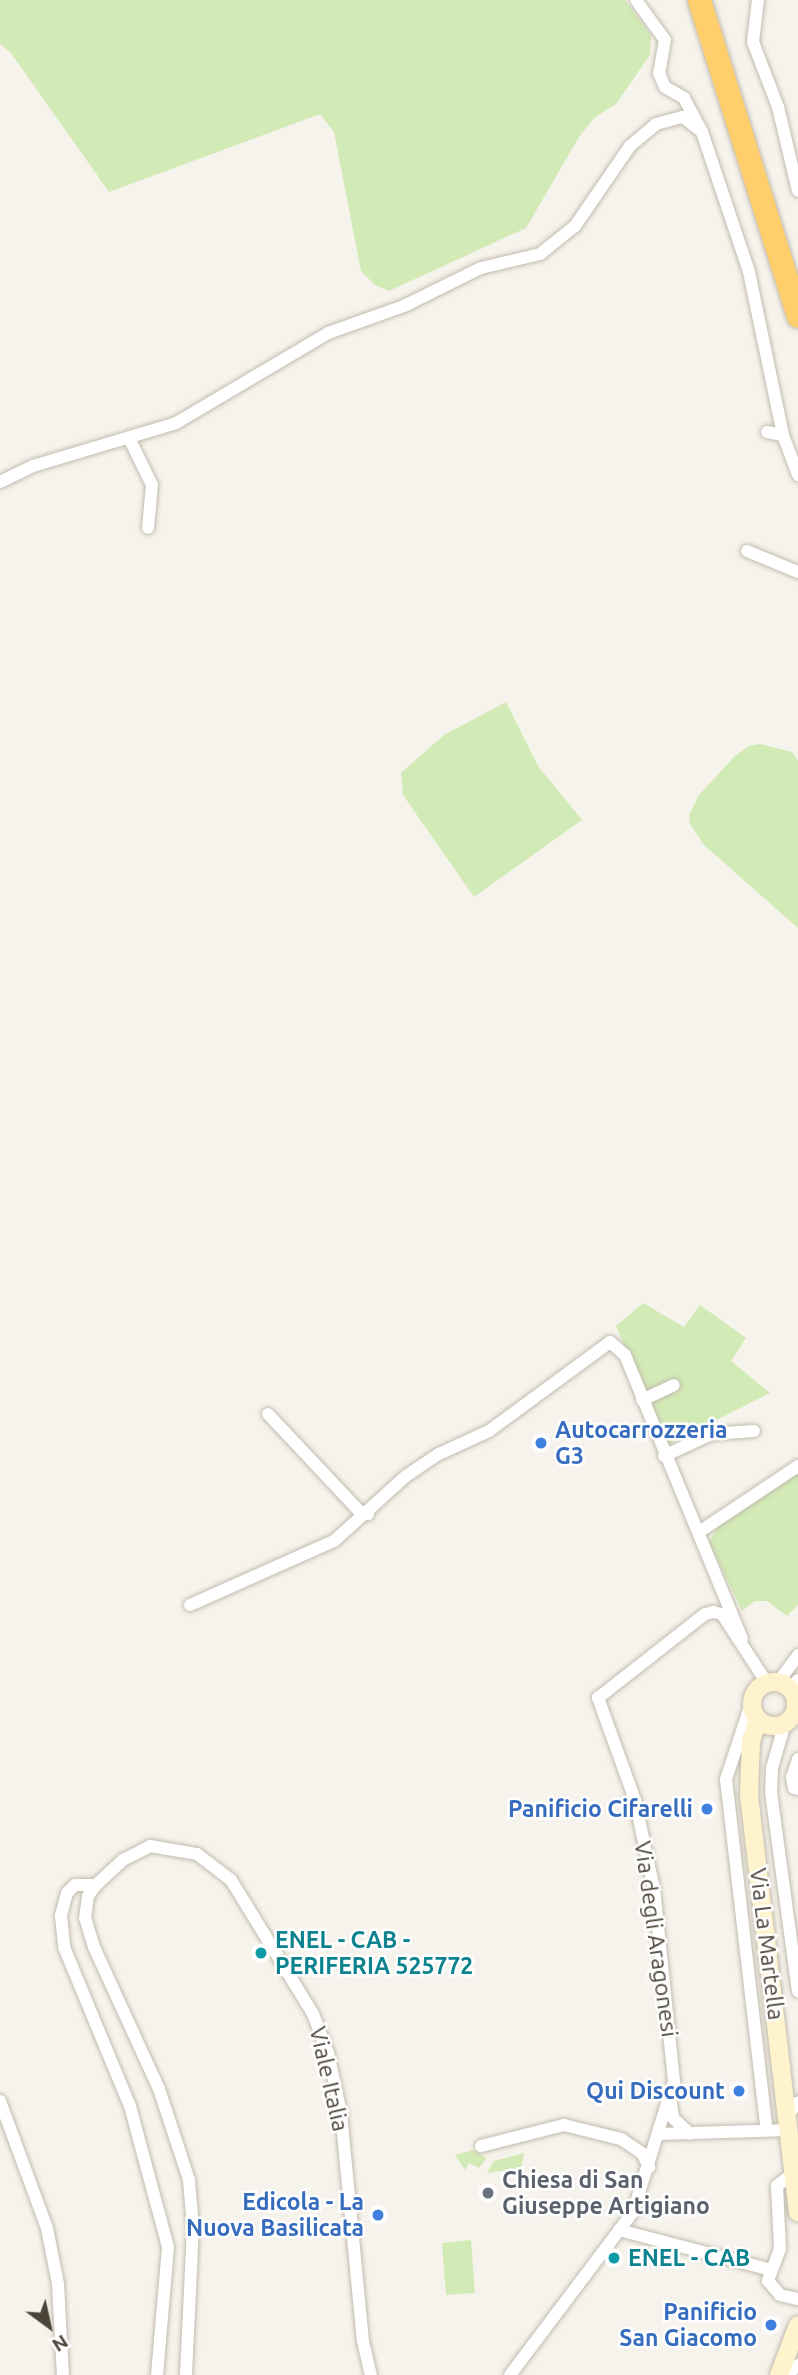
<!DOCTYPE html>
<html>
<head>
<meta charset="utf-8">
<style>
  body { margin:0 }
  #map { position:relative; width:798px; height:2375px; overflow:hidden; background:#f6f3ec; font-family:Ubuntu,sans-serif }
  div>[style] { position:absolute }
  .green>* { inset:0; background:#d2eab5 }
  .roads { filter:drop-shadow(0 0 2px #c2bbae) drop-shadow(0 0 2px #c2bbae) }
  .street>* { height:12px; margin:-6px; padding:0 6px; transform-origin:6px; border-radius:6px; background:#fff }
  .secondary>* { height:18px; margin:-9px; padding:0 9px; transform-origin:9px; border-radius:9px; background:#fff3cd }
  .secondary>.ring { margin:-9px; padding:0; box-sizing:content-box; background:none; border:18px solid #fff3cd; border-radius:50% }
  .highway>* { height:23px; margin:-11.5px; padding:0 11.5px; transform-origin:11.5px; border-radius:11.5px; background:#ffcf6e }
  .dots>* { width:19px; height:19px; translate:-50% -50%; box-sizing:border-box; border:4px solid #fff; border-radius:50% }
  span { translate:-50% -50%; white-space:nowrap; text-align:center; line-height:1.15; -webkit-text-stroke:5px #fff; paint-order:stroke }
  .shop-label { font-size:23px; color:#366cbe; font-weight:700 }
  .left { translate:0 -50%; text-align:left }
  .right { translate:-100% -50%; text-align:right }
  .street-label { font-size:23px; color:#4b4439 }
  .culture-label { font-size:23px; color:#0d838f; font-weight:700 }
  .worship-label { font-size:23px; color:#5b616d; font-weight:700 }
  .north { position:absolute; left:14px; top:2291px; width:70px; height:70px; -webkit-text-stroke:5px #fff; paint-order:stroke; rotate:147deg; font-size:19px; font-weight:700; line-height:28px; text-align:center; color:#4b4439 }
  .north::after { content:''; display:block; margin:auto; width:24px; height:32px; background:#4b4439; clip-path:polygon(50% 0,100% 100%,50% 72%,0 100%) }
</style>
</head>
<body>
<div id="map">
  <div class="green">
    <i style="clip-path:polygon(0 0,625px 0,651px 35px,650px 55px,616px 104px,594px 118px,579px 137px,526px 228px,389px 291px,375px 285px,361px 271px,334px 132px,320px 114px,109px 192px,11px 53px,0 44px)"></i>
    <i style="clip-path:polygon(506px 702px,538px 766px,582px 820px,474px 897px,403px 795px,401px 773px,444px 735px)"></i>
    <i style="clip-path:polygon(760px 744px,792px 752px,798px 761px,798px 928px,704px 845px,690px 824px,689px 815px,699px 795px,735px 756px,749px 746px)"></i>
    <i style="clip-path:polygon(643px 1303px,684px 1327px,700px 1305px,746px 1338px,731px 1361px,770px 1393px,667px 1445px,616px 1326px)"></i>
    <i style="clip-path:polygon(798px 1472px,798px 1605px,787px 1616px,767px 1601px,755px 1601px,742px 1611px,709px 1542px,721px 1521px)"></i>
    <i style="clip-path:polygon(473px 2150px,487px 2158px,479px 2168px,469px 2163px,465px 2170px,455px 2155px)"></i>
    <i style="clip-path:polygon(524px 2153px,521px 2168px,487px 2173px,494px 2161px)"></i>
    <i style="clip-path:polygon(471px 2240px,475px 2293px,446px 2295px,442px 2243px)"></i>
  </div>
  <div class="roads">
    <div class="street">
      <i style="left:636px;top:0;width:49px;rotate:54.1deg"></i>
      <i style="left:665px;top:40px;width:34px;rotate:100deg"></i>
      <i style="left:659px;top:73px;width:15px;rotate:67deg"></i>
      <i style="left:665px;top:87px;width:22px;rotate:30deg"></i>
      <i style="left:684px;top:98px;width:38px;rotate:62deg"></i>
      <i style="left:702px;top:132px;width:148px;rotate:71.4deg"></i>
      <i style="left:749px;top:272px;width:167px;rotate:78.2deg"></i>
      <i style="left:783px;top:435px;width:43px;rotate:69.4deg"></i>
      <i style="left:758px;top:0;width:42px;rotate:96.8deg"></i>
      <i style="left:753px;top:42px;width:70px;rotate:69deg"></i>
      <i style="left:778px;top:107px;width:86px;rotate:76.6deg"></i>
      <i style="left:767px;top:432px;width:16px;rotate:11deg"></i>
      <i style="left:130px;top:440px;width:50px;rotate:63.9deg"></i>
      <i style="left:152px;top:485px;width:43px;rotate:95.3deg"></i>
      <i style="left:0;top:482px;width:37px;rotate:-26deg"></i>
      <i style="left:33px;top:466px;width:149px;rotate:-16.7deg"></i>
      <i style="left:176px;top:423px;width:177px;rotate:-30.6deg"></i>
      <i style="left:328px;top:333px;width:81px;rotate:-19.6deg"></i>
      <i style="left:404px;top:306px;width:86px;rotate:-26.3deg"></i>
      <i style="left:481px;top:268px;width:61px;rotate:-13.3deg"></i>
      <i style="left:540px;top:254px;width:45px;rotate:-38.7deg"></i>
      <i style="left:575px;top:226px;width:97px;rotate:-55.5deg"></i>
      <i style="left:630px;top:146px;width:34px;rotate:-40deg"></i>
      <i style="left:656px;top:124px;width:28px;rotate:-15deg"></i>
      <i style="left:683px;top:117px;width:24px;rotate:38deg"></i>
      <i style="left:747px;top:551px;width:55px;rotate:22.4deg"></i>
      <i style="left:642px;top:1400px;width:35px;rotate:-25deg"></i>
      <i style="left:268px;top:1414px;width:132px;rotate:46.8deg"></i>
      <i style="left:358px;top:1510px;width:11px;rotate:22deg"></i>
      <i style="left:664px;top:1456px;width:52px;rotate:-25.1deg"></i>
      <i style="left:711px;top:1434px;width:43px;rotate:-4deg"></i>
      <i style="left:699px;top:1532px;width:119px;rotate:-33.7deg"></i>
      <i style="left:190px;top:1605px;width:158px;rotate:-24deg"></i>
      <i style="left:334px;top:1541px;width:97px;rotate:-42.1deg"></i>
      <i style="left:406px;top:1476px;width:40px;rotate:-34deg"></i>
      <i style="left:439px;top:1454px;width:55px;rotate:-24.7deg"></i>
      <i style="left:489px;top:1431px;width:150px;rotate:-36.3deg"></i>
      <i style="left:610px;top:1342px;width:20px;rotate:41deg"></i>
      <i style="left:625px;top:1355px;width:307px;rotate:67.6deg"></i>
      <i style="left:778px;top:1682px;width:34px;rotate:-53deg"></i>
      <i style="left:790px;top:1688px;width:11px;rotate:-45deg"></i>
      <i style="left:796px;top:1702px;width:4px;rotate:-63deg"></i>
      <i style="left:751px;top:1704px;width:79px;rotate:108.4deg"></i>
      <i style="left:726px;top:1779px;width:354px;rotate:83.4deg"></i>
      <i style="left:785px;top:1723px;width:47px;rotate:106.1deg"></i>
      <i style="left:772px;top:1768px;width:24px;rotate:92deg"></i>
      <i style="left:771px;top:1792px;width:201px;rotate:82.3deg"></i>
      <i style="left:798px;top:1759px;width:19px;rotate:108deg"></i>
      <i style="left:792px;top:1777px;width:11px;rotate:80deg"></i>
      <i style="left:794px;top:1788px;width:4px;rotate:14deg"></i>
      <i style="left:96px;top:1885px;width:21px;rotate:180deg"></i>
      <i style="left:75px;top:1885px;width:11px;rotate:135deg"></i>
      <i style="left:67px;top:1893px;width:24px;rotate:105deg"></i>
      <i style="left:61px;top:1916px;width:31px;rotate:84deg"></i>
      <i style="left:64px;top:1947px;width:172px;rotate:67.5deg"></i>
      <i style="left:130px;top:2106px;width:146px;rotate:74.9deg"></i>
      <i style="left:168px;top:2247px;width:128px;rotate:94.9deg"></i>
      <i style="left:0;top:2101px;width:135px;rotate:69.7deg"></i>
      <i style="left:47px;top:2228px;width:57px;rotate:78.9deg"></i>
      <i style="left:58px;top:2284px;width:91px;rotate:86.9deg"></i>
      <i style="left:671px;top:2103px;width:15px;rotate:82deg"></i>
      <i style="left:673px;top:2118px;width:23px;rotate:43deg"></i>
      <i style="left:788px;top:2115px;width:16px;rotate:-52deg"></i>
      <i style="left:659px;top:2134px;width:130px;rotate:-1.8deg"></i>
      <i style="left:481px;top:2146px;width:86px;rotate:-14.2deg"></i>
      <i style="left:564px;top:2125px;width:59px;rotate:13.8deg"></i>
      <i style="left:621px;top:2139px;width:25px;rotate:34deg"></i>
      <i style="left:642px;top:2153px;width:16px;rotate:63deg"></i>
      <i style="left:793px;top:2173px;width:21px;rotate:141deg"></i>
      <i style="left:777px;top:2186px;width:63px;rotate:87.3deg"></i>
      <i style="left:780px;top:2249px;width:34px;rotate:111deg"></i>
      <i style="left:768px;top:2281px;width:18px;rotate:49deg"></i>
      <i style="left:780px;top:2295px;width:18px;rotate:13deg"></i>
      <i style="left:619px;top:2230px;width:157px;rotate:14.7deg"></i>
      <i style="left:186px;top:2375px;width:148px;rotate:-87.3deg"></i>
      <i style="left:193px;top:2227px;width:47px;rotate:-94.9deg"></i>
      <i style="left:189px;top:2180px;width:96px;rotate:-108.2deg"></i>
      <i style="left:159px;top:2089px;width:156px;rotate:-114.6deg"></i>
      <i style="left:94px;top:1947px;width:30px;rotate:-107deg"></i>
      <i style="left:85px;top:1918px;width:22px;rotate:-82deg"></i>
      <i style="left:88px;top:1896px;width:14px;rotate:-54deg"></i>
      <i style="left:96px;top:1885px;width:37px;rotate:-43deg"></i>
      <i style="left:123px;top:1860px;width:30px;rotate:-27deg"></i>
      <i style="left:150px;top:1846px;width:48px;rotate:9.7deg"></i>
      <i style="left:197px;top:1854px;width:43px;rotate:37.4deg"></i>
      <i style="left:231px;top:1880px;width:157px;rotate:58.5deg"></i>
      <i style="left:313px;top:2014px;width:42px;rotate:69deg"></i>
      <i style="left:328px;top:2053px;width:61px;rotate:77.8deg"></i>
      <i style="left:341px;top:2113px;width:229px;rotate:84.5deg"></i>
      <i style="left:363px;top:2341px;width:35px;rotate:77deg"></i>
      <i style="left:510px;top:2375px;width:204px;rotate:-53deg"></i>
      <i style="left:633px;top:2212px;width:137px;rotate:-72.6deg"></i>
      <i style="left:674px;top:2081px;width:193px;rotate:-95.9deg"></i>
      <i style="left:654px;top:1889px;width:91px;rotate:-102.1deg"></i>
      <i style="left:635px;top:1800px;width:109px;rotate:-109.9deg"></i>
      <i style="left:598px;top:1698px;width:136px;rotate:-38.1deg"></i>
      <i style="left:705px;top:1614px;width:8px;rotate:-14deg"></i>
      <i style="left:713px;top:1612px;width:9px;rotate:13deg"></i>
      <i style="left:722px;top:1614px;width:82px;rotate:56.9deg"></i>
      <i style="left:787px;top:2375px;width:15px;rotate:-42deg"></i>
    </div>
    <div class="secondary">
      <i class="ring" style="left:752px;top:1682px;width:26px;height:26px"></i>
      <i style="left:758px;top:1720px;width:23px;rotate:108deg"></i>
      <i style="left:751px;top:1742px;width:53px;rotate:92.2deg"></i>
      <i style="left:749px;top:1795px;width:420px;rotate:83.3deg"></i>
      <i style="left:779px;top:2375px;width:53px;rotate:-69.2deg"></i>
    </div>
    <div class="highway">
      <i style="left:699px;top:0;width:331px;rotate:72.6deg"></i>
    </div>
  </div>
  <div class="dots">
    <i style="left:541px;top:1443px;background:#3f7fe0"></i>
    <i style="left:707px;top:1809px;background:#3f7fe0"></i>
    <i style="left:261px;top:1953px;background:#0f9aa8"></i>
    <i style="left:739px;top:2091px;background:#3f7fe0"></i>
    <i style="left:488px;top:2193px;background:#6b7280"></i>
    <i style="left:378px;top:2215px;background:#3f7fe0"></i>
    <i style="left:614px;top:2258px;background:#0f9aa8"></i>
    <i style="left:771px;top:2325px;background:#3f7fe0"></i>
  </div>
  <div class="shop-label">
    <span class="left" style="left:555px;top:1443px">Autocarrozzeria<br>G3</span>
    <span class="right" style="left:693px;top:1809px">Panificio Cifarelli</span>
    <span class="right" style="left:725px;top:2091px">Qui Discount</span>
    <span class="right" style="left:364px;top:2215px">Edicola - La<br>Nuova Basilicata</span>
    <span class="right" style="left:757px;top:2325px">Panificio<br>San Giacomo</span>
  </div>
  <div class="street-label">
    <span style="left:656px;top:1939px;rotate:82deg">Via degli Aragonesi</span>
    <span style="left:767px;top:1944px;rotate:83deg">Via La Martella</span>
    <span style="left:329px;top:2079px;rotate:77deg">Viale Italia</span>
  </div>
  <div class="culture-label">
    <span class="left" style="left:275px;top:1953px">ENEL - CAB -<br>PERIFERIA 525772</span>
    <span class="left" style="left:628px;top:2258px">ENEL - CAB</span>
  </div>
  <div class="worship-label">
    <span class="left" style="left:502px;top:2193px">Chiesa di San<br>Giuseppe Artigiano</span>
  </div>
  <div class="north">N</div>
</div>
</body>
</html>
